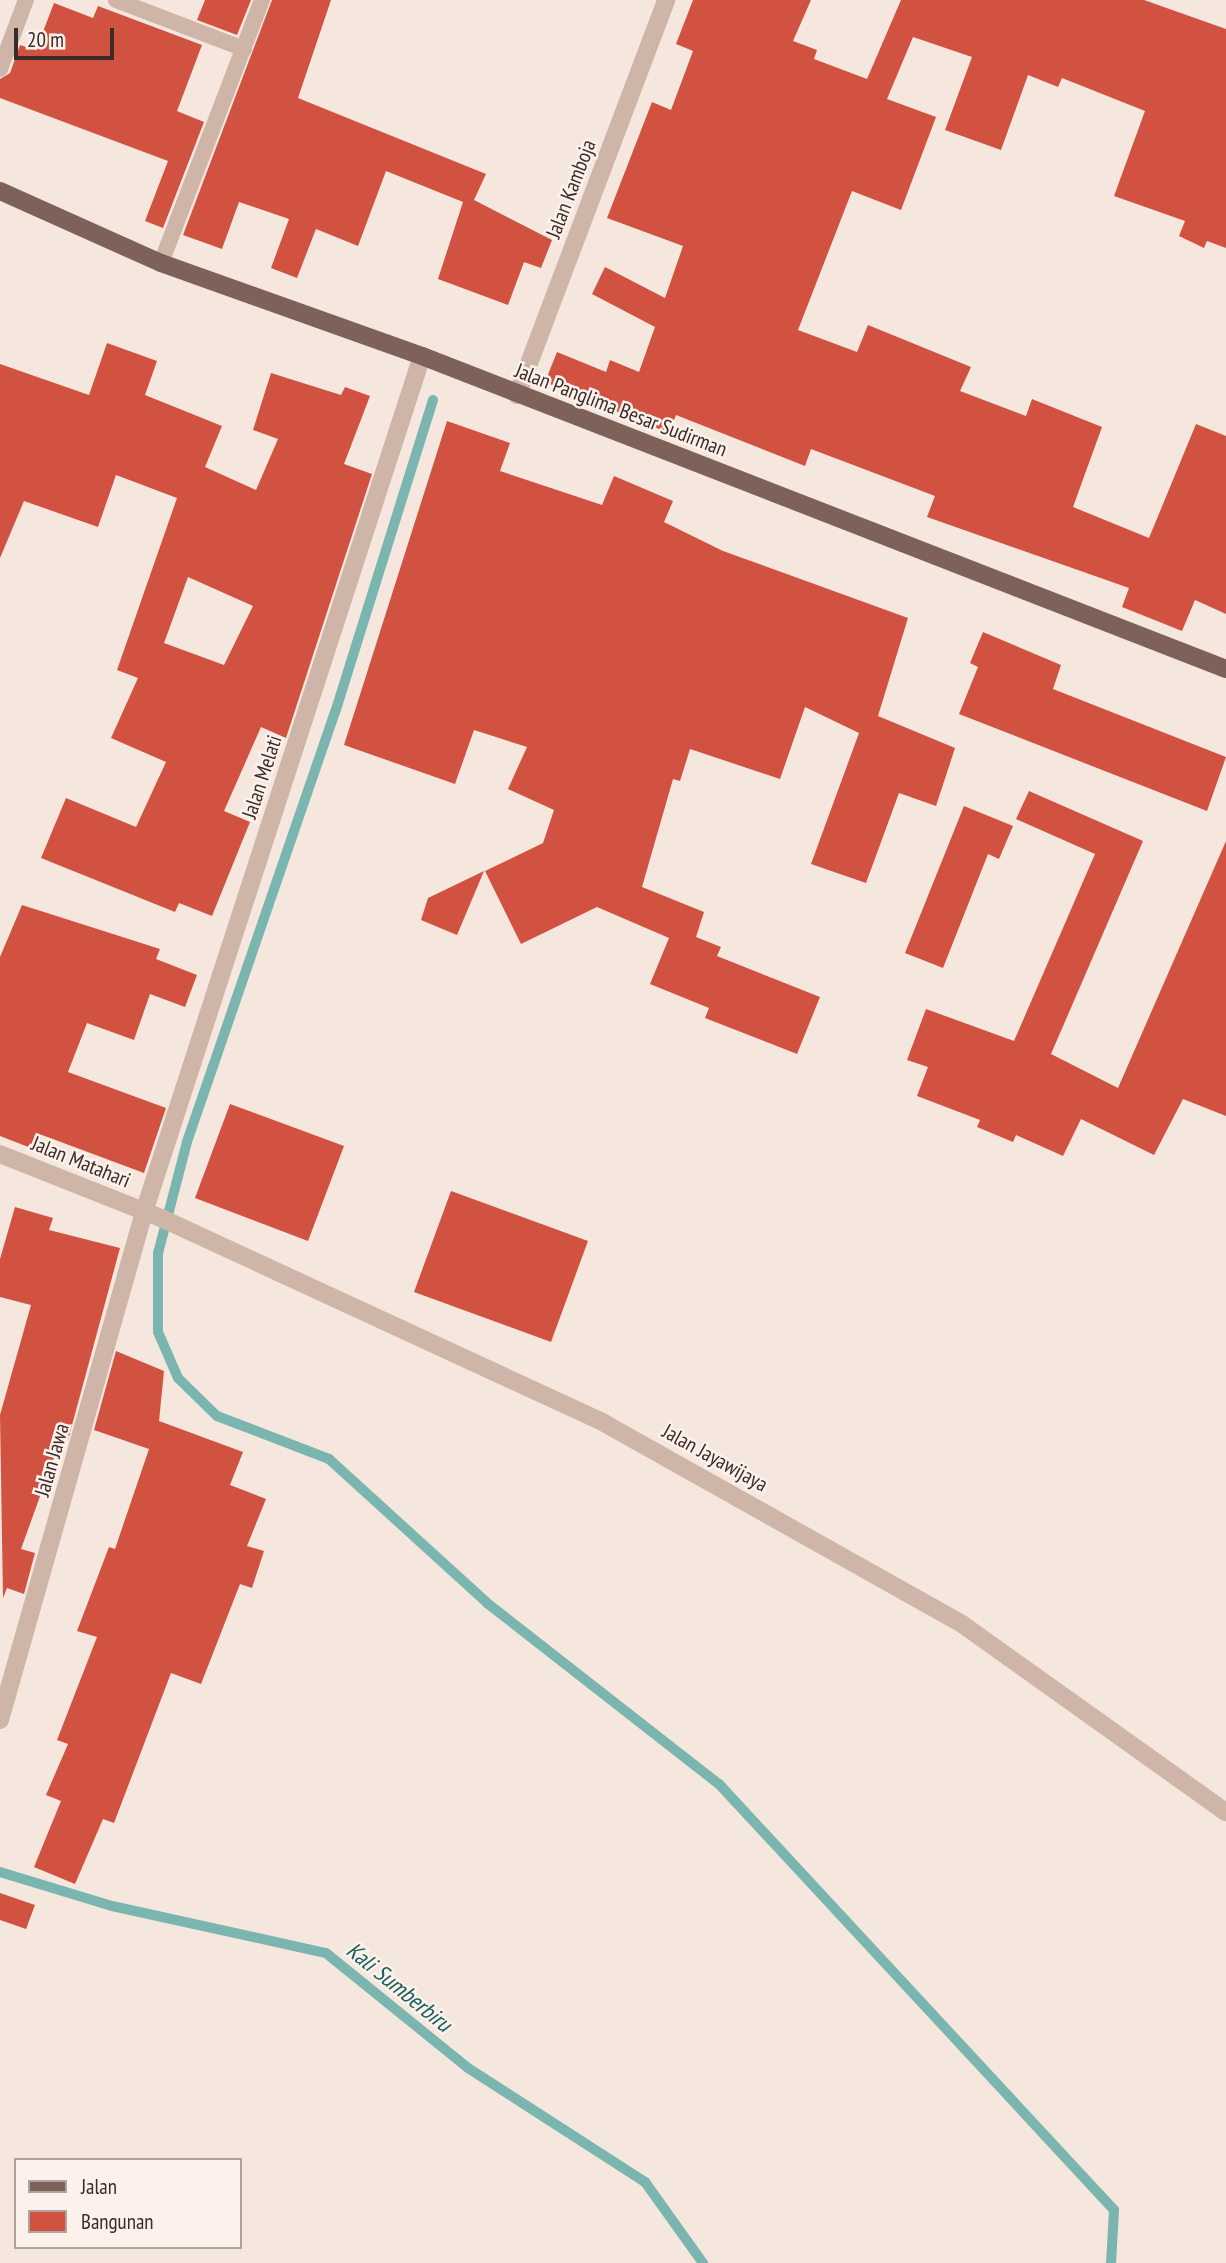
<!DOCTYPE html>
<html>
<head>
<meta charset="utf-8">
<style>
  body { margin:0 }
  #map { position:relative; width:1226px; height:2263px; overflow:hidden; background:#f5e7de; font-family:"PT Sans Narrow",sans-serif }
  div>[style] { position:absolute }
  .stream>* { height:10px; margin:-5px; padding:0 5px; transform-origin:5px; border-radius:5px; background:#7ab5b0 }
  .building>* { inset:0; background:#d15240 }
  .service>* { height:16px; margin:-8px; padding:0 8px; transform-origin:8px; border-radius:8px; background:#cfb5a8 }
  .tertiary>* { height:18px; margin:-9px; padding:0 9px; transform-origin:9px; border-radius:9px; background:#cfb5a8 }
  .primary>* { height:18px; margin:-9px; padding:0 9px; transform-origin:9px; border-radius:9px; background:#7e6159 }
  span { translate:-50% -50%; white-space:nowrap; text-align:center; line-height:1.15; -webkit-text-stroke:5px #fcf2eb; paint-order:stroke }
  .street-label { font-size:21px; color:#3b2c29 }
  .water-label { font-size:23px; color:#1a615d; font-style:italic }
  .legend { position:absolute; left:14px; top:2158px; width:228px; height:91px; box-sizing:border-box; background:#fcf2eb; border:2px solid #afa39d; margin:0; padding:9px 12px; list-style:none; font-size:21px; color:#3b2c29 }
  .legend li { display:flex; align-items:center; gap:14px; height:35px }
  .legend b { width:35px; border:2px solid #afa39d }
  .scale { position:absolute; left:14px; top:28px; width:100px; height:32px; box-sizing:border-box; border:4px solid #3b2c29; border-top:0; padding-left:9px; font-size:21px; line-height:24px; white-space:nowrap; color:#3b2c29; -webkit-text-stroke:5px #fcf2eb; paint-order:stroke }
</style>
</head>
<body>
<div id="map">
  <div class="stream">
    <i style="left:433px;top:400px;width:327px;rotate:107.4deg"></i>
    <i style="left:335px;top:712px;width:455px;rotate:109deg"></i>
    <i style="left:187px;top:1142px;width:115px;rotate:104.6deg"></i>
    <i style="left:158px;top:1253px;width:79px;rotate:90deg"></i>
    <i style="left:158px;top:1332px;width:50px;rotate:66.5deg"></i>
    <i style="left:178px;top:1378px;width:54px;rotate:44.3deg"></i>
    <i style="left:217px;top:1416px;width:120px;rotate:21deg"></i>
    <i style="left:329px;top:1459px;width:214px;rotate:42.3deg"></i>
    <i style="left:487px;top:1603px;width:294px;rotate:38deg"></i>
    <i style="left:719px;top:1784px;width:581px;rotate:47.16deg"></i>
    <i style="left:1114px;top:2210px;width:53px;rotate:93.2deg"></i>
    <i style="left:0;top:1872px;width:117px;rotate:16.9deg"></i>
    <i style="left:112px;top:1906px;width:219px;rotate:12.4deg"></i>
    <i style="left:326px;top:1953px;width:183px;rotate:39deg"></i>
    <i style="left:468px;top:2068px;width:211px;rotate:32.8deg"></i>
    <i style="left:645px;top:2182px;width:100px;rotate:54.4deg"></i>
  </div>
  <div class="building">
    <i style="clip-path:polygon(205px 0,251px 0,237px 35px,197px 20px)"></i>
    <i style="clip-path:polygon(272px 0,331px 0,298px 98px,486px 174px,474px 200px,552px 240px,541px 268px,524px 262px,508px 305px,438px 279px,463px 202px,386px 171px,358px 246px,316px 229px,297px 278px,271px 268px,289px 219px,239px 202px,222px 249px,183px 235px)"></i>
    <i style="clip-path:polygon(693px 0,811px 0,793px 41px,817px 50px,814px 59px,867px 79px,901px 0,1144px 0,1226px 29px,1226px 248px,1207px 241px,1204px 248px,1179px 236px,1185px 221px,1114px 196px,1145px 111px,1062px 78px,1058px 87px,1028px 75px,1001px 150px,945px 130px,972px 57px,913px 37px,887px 99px,936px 117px,901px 210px,852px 191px,798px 330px,857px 352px,868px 325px,971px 367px,960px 391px,1026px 416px,1032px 399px,1102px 427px,1073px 507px,1149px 538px,1196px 424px,1226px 436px,1226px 614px,1195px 600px,1182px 631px,1122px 607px,1129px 588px,927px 517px,935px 496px,811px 449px,805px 466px,676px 415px,669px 433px,545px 382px,557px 352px,606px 372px,610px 360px,639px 372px,655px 327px,592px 294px,605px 267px,665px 298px,683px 246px,607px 218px,652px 102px,671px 110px,693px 51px,676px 44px)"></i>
    <i style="clip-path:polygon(54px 3px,93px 18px,98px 6px,202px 45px,177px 111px,204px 122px,163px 228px,145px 221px,168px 161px,0 98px,0 79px,10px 73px,20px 45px,36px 50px)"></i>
    <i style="clip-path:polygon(evenodd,107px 343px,157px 361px,145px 395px,222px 426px,205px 467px,256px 490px,278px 439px,253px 430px,271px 373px,341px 395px,345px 387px,370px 396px,344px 464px,372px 474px,286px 738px,261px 727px,224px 811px,250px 822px,212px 916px,179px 903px,175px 912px,41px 858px,66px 798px,136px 827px,166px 762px,111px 738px,138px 678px,117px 670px,177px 498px,116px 475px,98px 527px,24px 501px,0 558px,0 364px,89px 395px,107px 343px,188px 577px,253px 606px,224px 665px,164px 643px,188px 577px)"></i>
    <i style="clip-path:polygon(447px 421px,510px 443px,500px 471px,602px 505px,614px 476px,673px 501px,664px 522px,723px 551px,908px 618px,878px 716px,955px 748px,936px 806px,899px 793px,866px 883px,811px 864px,859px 733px,805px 707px,780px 779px,690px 749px,680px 781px,673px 779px,642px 887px,704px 912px,696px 937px,721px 947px,717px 956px,820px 997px,797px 1054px,705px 1018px,709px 1008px,650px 984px,669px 938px,597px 907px,521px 944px,485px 871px,543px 843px,554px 810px,508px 789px,527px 747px,474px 730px,455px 784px,344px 745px)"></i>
    <i style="clip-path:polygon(983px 632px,1061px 665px,1053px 689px,1226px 757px,1207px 811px,959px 714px,978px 667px,970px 663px)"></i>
    <i style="clip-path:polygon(1029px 791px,1143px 841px,1051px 1054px,1118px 1088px,1226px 841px,1226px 1116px,1183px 1099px,1154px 1155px,1081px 1119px,1063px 1156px,1016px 1135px,1013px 1142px,977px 1127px,980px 1120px,917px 1096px,928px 1067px,907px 1060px,926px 1009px,1014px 1041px,1095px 854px,1016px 819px)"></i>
    <i style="clip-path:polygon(964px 806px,1013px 826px,999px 859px,988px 854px,943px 968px,905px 953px)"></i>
    <i style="clip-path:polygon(484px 871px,457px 935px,421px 920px,428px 898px)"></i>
    <i style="clip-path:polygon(22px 905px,160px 949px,156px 959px,197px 975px,185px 1007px,150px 994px,134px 1040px,87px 1023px,68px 1072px,166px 1108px,144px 1173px,42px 1135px,36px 1150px,0 1136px,0 957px)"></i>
    <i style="clip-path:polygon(230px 1104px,344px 1146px,308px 1241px,195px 1198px)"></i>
    <i style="clip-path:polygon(451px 1191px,588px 1241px,551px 1342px,414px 1292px)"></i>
    <i style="clip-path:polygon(15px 1207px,53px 1218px,49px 1230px,120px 1248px,68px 1440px,61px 1438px,21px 1549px,35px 1553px,24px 1594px,7px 1588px,3px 1598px,0 1415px,31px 1305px,0 1297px,0 1259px)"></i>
    <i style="clip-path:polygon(116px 1351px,164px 1371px,159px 1421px,243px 1452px,230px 1485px,266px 1499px,247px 1546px,264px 1551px,252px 1588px,240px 1584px,201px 1684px,171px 1673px,114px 1823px,103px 1819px,75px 1884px,34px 1867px,61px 1801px,46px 1795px,68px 1744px,57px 1740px,97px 1637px,77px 1631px,109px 1547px,115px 1549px,149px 1449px,94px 1430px)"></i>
    <i style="clip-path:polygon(0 1893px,35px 1905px,26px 1929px,0 1920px)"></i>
  </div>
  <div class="service">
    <i style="left:116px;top:0;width:137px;rotate:20.9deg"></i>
    <i style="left:0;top:69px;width:74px;rotate:-69.4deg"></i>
    <i style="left:161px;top:263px;width:282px;rotate:-69deg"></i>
  </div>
  <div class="tertiary">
    <i style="left:517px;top:395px;width:422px;rotate:-69.3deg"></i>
    <i style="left:0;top:1154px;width:173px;rotate:21.7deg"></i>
    <i style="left:161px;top:1218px;width:488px;rotate:24.8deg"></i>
    <i style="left:604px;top:1423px;width:411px;rotate:29.3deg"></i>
    <i style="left:962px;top:1624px;width:324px;rotate:35.5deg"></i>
    <i style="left:0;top:1720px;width:528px;rotate:-74.17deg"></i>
    <i style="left:144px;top:1212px;width:900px;rotate:-72.01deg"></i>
  </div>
  <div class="primary">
    <i style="left:0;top:191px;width:176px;rotate:24.1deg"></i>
    <i style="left:161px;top:263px;width:277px;rotate:19.6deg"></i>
    <i style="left:422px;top:356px;width:863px;rotate:21.27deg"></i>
  </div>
  <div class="street-label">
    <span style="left:571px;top:189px;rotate:-69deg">Jalan Kamboja</span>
    <span style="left:621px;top:410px;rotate:21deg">Jalan Panglima Besar Sudirman</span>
    <span style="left:262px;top:777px;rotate:-72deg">Jalan Melati</span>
    <span style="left:81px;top:1162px;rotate:22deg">Jalan Matahari</span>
    <span style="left:715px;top:1458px;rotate:29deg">Jalan Jayawijaya</span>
    <span style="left:52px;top:1460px;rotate:-74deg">Jalan Jawa</span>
  </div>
  <div class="water-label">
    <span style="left:399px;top:1987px;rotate:39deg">Kali Sumberbiru</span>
  </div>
  <ul class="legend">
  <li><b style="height:9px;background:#7e6159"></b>Jalan</li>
  <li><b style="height:19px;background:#d15240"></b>Bangunan</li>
  </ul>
  <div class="scale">20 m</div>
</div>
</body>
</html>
